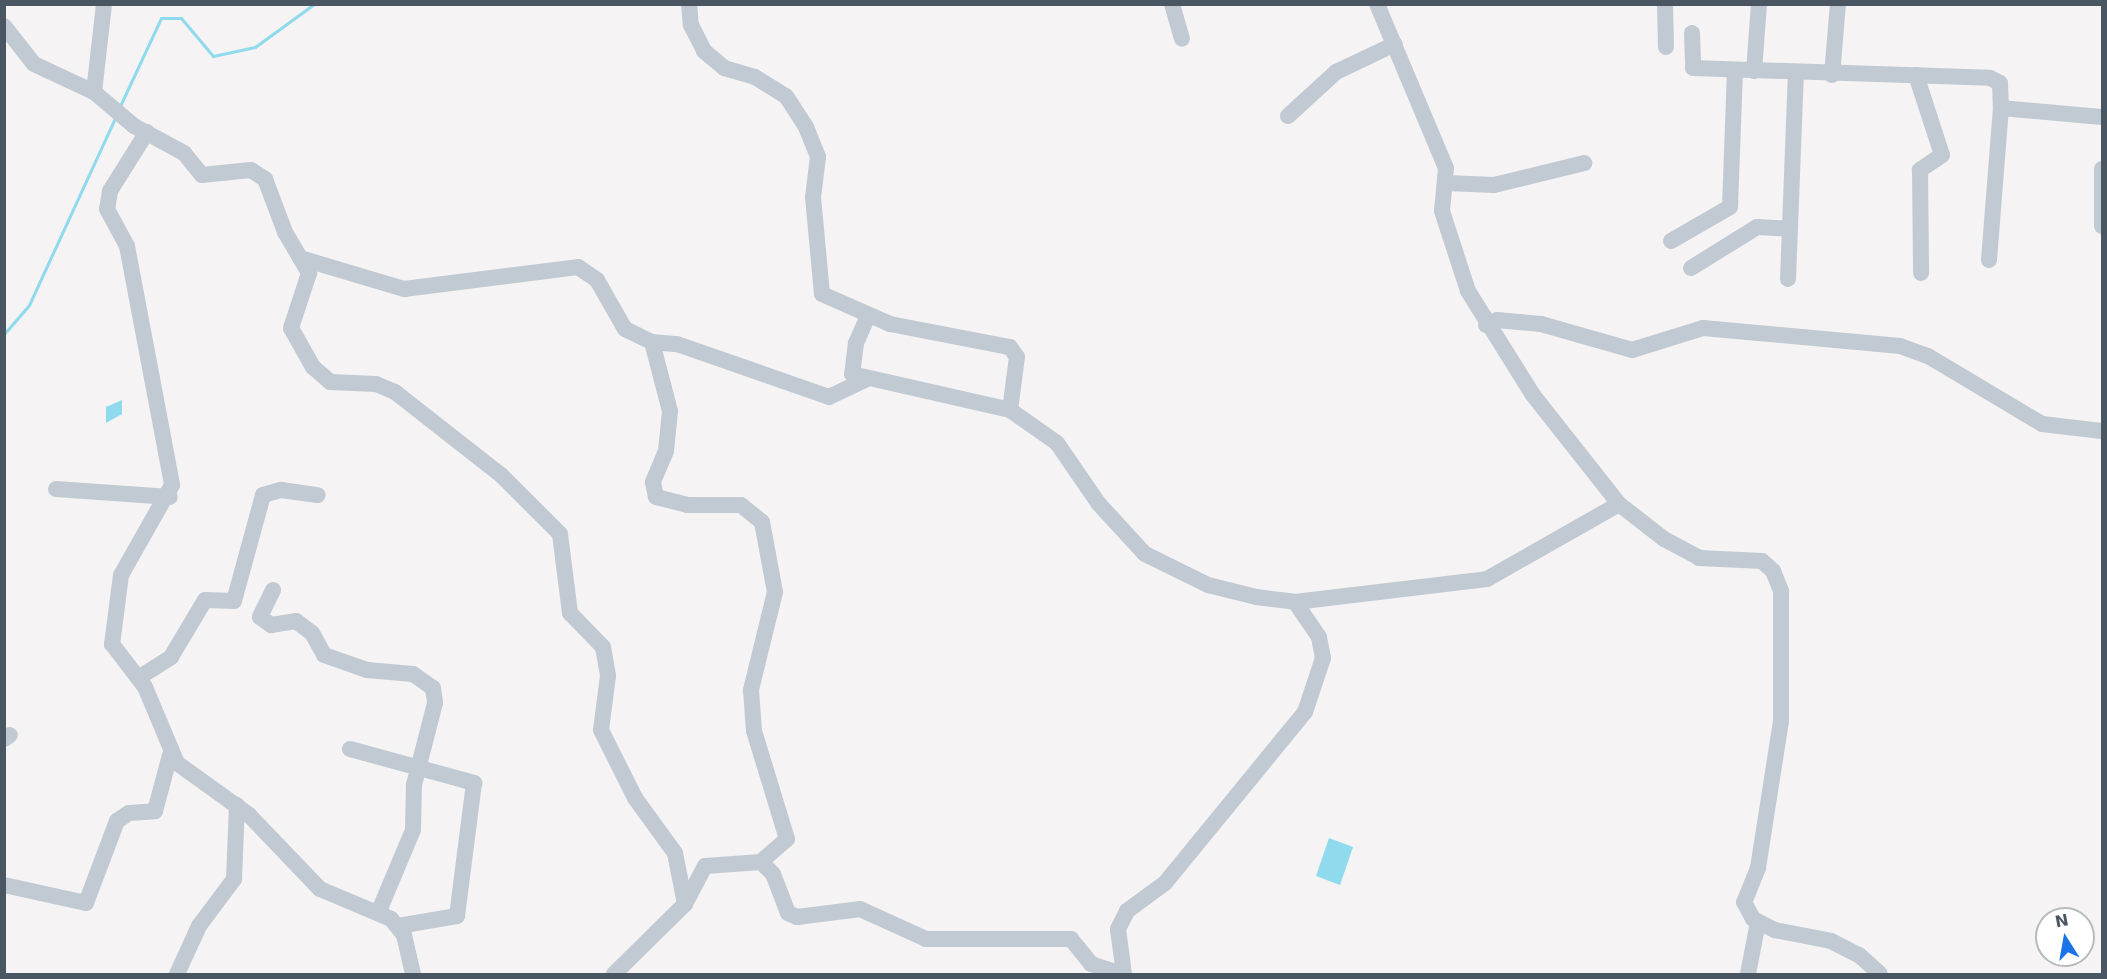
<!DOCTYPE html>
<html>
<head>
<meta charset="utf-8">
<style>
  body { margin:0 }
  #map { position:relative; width:2107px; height:979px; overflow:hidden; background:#f5f3f3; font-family:"DejaVu Sans",sans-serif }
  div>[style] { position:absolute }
  .water>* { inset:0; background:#90daee }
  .stream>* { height:3px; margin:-1.5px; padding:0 1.5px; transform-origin:1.5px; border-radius:1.5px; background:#90daee }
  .minor>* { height:16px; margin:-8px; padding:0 8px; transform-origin:8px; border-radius:8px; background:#c1cad2 }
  span { translate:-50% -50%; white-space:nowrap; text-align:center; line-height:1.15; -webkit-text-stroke:4.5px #fff; paint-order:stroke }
  .frame { position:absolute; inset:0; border:6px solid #4a5661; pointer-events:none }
  .north { position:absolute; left:2035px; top:907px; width:60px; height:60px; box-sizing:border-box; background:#fff; border:2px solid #b7bbc0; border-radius:50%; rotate:349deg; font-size:16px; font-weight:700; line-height:24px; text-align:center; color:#4a5661 }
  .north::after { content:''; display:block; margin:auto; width:21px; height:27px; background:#1a73e8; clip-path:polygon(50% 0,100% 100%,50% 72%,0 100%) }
</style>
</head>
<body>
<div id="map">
  <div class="water">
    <i style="clip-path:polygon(122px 400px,122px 414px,106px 423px,106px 407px)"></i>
    <i style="clip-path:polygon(1329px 838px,1353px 847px,1340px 885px,1316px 876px)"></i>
  </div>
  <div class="stream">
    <i style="left:120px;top:106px;width:97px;rotate:-65deg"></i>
    <i style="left:161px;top:18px;width:20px"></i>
    <i style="left:181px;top:18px;width:50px;rotate:49.9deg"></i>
    <i style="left:213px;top:56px;width:43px;rotate:-12.1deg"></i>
    <i style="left:255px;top:47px;width:73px;rotate:-36.1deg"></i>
    <i style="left:4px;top:334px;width:38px;rotate:-49deg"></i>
    <i style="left:29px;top:305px;width:206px;rotate:-65.3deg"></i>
  </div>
  <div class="minor">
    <i style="left:689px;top:4px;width:21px;rotate:85deg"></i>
    <i style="left:691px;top:25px;width:29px;rotate:63deg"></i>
    <i style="left:704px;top:51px;width:26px;rotate:40deg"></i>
    <i style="left:724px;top:68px;width:32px;rotate:16deg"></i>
    <i style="left:755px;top:77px;width:36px;rotate:32deg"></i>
    <i style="left:786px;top:96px;width:37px;rotate:57deg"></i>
    <i style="left:806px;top:127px;width:32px;rotate:68deg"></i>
    <i style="left:818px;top:157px;width:40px;rotate:97.1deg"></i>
    <i style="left:813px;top:197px;width:97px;rotate:84.7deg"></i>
    <i style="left:822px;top:294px;width:74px;rotate:23.8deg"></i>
    <i style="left:890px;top:324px;width:122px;rotate:10.9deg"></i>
    <i style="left:1010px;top:347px;width:12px;rotate:55deg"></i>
    <i style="left:1017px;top:357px;width:53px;rotate:97.5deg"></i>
    <i style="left:1172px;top:4px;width:36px;rotate:74deg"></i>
    <i style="left:1377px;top:4px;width:178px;rotate:67.2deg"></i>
    <i style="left:1446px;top:168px;width:43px;rotate:95.3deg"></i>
    <i style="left:1442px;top:211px;width:84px;rotate:72deg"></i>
    <i style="left:1468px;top:291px;width:123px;rotate:58deg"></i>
    <i style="left:1533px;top:395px;width:139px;rotate:51.7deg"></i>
    <i style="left:1619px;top:504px;width:57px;rotate:37.9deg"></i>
    <i style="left:1664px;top:539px;width:40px;rotate:28deg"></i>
    <i style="left:1699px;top:558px;width:63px;rotate:2.7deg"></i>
    <i style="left:1762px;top:561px;width:15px;rotate:42deg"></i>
    <i style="left:1773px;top:571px;width:22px;rotate:68deg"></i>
    <i style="left:1781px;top:591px;width:130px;rotate:90deg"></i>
    <i style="left:1781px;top:721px;width:149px;rotate:98.9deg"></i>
    <i style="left:1758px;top:868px;width:37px;rotate:112deg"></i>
    <i style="left:1744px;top:902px;width:19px;rotate:62deg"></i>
    <i style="left:1753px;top:919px;width:25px;rotate:27deg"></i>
    <i style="left:1775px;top:930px;width:57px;rotate:11.1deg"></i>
    <i style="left:1831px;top:941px;width:31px;rotate:27deg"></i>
    <i style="left:1859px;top:955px;width:28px;rotate:42deg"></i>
    <i style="left:1665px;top:4px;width:43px;rotate:88.7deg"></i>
    <i style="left:4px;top:26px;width:48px;rotate:51.7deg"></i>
    <i style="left:34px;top:64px;width:66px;rotate:25deg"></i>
    <i style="left:94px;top:92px;width:52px;rotate:40.4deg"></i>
    <i style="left:134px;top:126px;width:57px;rotate:28.4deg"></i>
    <i style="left:184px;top:153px;width:28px;rotate:51deg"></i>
    <i style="left:202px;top:175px;width:49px;rotate:-5.8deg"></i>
    <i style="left:251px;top:170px;width:17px;rotate:33deg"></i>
    <i style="left:265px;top:179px;width:57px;rotate:69.3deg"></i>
    <i style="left:285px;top:232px;width:48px;rotate:59.7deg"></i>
    <i style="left:309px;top:273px;width:58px;rotate:108.1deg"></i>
    <i style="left:291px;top:328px;width:45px;rotate:60.6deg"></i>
    <i style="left:313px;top:367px;width:23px;rotate:41deg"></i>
    <i style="left:330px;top:382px;width:46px;rotate:2.5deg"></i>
    <i style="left:376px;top:384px;width:21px;rotate:23deg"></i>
    <i style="left:395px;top:392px;width:135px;rotate:38.1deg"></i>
    <i style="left:501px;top:475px;width:83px;rotate:45deg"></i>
    <i style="left:560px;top:534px;width:80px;rotate:82.8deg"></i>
    <i style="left:570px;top:613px;width:47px;rotate:45.9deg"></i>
    <i style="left:603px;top:647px;width:29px;rotate:80deg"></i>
    <i style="left:608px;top:676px;width:54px;rotate:97.4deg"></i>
    <i style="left:601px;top:730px;width:76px;rotate:63.4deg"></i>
    <i style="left:635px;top:798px;width:68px;rotate:54deg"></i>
    <i style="left:675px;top:853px;width:52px;rotate:78.9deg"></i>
    <i style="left:685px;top:904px;width:100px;rotate:135.4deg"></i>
    <i style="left:1692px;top:33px;width:35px;rotate:88deg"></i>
    <i style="left:1693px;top:68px;width:297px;rotate:1.9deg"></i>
    <i style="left:1990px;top:78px;width:11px;rotate:27deg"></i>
    <i style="left:2000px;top:83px;width:25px;rotate:88deg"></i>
    <i style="left:1754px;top:71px;width:67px;rotate:-85.7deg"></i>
    <i style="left:1832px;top:75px;width:71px;rotate:-85.2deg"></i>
    <i style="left:1916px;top:75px;width:84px;rotate:72deg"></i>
    <i style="left:1942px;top:155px;width:27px;rotate:146deg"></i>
    <i style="left:1920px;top:170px;width:103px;rotate:89.4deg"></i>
    <i style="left:94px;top:92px;width:89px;rotate:-83.5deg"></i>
    <i style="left:1288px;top:116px;width:65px;rotate:-42.5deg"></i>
    <i style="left:1336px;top:72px;width:65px;rotate:-25.4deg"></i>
    <i style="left:147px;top:132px;width:70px;rotate:122.1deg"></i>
    <i style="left:110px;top:191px;width:18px;rotate:99deg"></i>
    <i style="left:107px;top:209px;width:42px;rotate:61.6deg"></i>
    <i style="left:127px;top:246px;width:243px;rotate:79.3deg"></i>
    <i style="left:172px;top:485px;width:103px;rotate:119.5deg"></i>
    <i style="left:121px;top:575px;width:70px;rotate:97.4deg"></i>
    <i style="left:112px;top:644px;width:54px;rotate:52.5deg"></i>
    <i style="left:145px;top:687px;width:82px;rotate:67.2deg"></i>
    <i style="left:177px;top:763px;width:89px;rotate:35.8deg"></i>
    <i style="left:249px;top:815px;width:103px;rotate:46.2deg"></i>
    <i style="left:320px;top:889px;width:77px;rotate:22.9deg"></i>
    <i style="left:391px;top:919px;width:21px;rotate:51deg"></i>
    <i style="left:404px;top:935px;width:40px;rotate:77deg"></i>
    <i style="left:2102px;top:169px;width:57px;rotate:90deg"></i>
    <i style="left:1446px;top:183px;width:48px;rotate:2.4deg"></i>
    <i style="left:1494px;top:185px;width:93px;rotate:-13.7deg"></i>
    <i style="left:1671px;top:241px;width:68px;rotate:-30deg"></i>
    <i style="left:1730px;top:207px;width:137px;rotate:-87.9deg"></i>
    <i style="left:300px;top:258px;width:109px;rotate:16.6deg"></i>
    <i style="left:404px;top:289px;width:175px;rotate:-7.2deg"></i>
    <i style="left:578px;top:267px;width:23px;rotate:34deg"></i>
    <i style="left:597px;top:280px;width:56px;rotate:60.3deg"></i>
    <i style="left:625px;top:329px;width:30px;rotate:26deg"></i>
    <i style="left:652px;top:342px;width:71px;rotate:75.4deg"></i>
    <i style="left:670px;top:411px;width:40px;rotate:95.7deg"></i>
    <i style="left:666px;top:451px;width:34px;rotate:113deg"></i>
    <i style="left:653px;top:482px;width:15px;rotate:79deg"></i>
    <i style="left:656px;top:497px;width:32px;rotate:14deg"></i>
    <i style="left:687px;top:505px;width:54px"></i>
    <i style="left:741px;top:505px;width:27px;rotate:39deg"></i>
    <i style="left:762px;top:522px;width:71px;rotate:79.5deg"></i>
    <i style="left:775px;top:592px;width:101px;rotate:103.8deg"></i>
    <i style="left:751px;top:690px;width:41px;rotate:85.8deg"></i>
    <i style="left:754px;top:731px;width:113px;rotate:73deg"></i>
    <i style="left:787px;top:839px;width:35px;rotate:139deg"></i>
    <i style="left:761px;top:862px;width:56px;rotate:175.9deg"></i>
    <i style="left:705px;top:866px;width:43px;rotate:117.8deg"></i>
    <i style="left:1989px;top:260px;width:152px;rotate:-85.5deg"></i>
    <i style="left:2001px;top:108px;width:101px;rotate:5.1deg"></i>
    <i style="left:1691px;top:268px;width:78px;rotate:-31.8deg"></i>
    <i style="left:1757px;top:227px;width:33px;rotate:3deg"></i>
    <i style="left:1788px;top:279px;width:205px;rotate:-87.8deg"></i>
    <i style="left:868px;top:316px;width:30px;rotate:114deg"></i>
    <i style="left:856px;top:343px;width:31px;rotate:97deg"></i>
    <i style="left:852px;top:374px;width:162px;rotate:12.8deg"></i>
    <i style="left:1010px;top:410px;width:57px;rotate:35.1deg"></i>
    <i style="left:1057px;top:443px;width:74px;rotate:55.5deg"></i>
    <i style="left:1099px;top:504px;width:68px;rotate:47.4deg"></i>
    <i style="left:1145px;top:554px;width:70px;rotate:26.2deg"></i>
    <i style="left:1208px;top:585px;width:49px;rotate:14deg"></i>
    <i style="left:1256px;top:597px;width:39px;rotate:7deg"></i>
    <i style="left:1295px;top:602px;width:193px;rotate:-6.8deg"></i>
    <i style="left:1487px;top:579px;width:152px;rotate:-29.6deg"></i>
    <i style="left:1486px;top:325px;width:12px;rotate:-24deg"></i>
    <i style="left:1497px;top:320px;width:44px;rotate:5.2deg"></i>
    <i style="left:1541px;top:324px;width:95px;rotate:15.9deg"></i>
    <i style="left:1632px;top:350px;width:74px;rotate:-17.2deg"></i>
    <i style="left:1703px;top:328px;width:198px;rotate:5.2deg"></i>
    <i style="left:1900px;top:346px;width:30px;rotate:20deg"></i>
    <i style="left:1928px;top:356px;width:133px;rotate:30.8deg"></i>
    <i style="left:2042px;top:424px;width:60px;rotate:6.7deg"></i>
    <i style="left:652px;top:342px;width:25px;rotate:5deg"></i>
    <i style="left:677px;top:344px;width:161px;rotate:19.2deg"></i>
    <i style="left:829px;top:397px;width:42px;rotate:-25.3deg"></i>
    <i style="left:56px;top:489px;width:114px;rotate:4deg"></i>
    <i style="left:273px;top:590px;width:30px;rotate:116deg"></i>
    <i style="left:260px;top:617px;width:14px;rotate:36deg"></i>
    <i style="left:271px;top:625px;width:25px;rotate:-9deg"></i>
    <i style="left:296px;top:621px;width:20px;rotate:37deg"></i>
    <i style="left:312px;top:633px;width:25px;rotate:61deg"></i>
    <i style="left:324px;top:655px;width:46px;rotate:19.2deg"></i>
    <i style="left:367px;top:670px;width:46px;rotate:5deg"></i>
    <i style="left:413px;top:674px;width:24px;rotate:35deg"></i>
    <i style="left:433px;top:688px;width:15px;rotate:82deg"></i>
    <i style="left:435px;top:703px;width:85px;rotate:104.4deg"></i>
    <i style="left:414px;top:785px;width:45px;rotate:91.3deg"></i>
    <i style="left:413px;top:830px;width:88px;rotate:112.8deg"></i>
    <i style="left:138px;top:678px;width:39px;rotate:-32deg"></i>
    <i style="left:171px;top:657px;width:66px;rotate:-59.2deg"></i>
    <i style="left:205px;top:600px;width:29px;rotate:2deg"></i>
    <i style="left:234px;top:601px;width:110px;rotate:-74.7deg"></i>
    <i style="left:263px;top:495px;width:19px;rotate:-16deg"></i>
    <i style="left:281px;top:490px;width:37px;rotate:8deg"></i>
    <i style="left:4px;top:739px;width:7px;rotate:-34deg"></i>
    <i style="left:350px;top:749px;width:129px;rotate:15.3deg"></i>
    <i style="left:474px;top:783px;width:134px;rotate:97.3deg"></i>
    <i style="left:457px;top:916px;width:60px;rotate:170.4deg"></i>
    <i style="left:761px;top:862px;width:17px;rotate:45deg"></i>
    <i style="left:773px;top:874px;width:42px;rotate:69deg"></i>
    <i style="left:788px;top:913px;width:10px;rotate:24deg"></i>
    <i style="left:797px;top:917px;width:64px;rotate:-7.2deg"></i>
    <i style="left:860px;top:909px;width:72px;rotate:24.4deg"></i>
    <i style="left:926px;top:939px;width:145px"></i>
    <i style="left:1071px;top:939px;width:32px;rotate:51deg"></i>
    <i style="left:1091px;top:964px;width:32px;rotate:18deg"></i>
    <i style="left:4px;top:885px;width:84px;rotate:12.4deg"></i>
    <i style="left:86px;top:903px;width:88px;rotate:-69.3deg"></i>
    <i style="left:117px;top:821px;width:14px;rotate:-34deg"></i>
    <i style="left:129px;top:813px;width:26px;rotate:-4deg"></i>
    <i style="left:155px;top:811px;width:58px;rotate:-75deg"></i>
    <i style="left:177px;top:974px;width:53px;rotate:-65.4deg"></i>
    <i style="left:199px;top:926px;width:59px;rotate:-53.3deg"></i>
    <i style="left:234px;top:879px;width:74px;rotate:-87.7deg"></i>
    <i style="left:1124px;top:974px;width:45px;rotate:-97.6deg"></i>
    <i style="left:1118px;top:929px;width:20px;rotate:-63deg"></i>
    <i style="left:1127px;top:911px;width:47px;rotate:-36.4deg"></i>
    <i style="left:1165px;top:883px;width:221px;rotate:-50.7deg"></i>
    <i style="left:1305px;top:712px;width:57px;rotate:-71.6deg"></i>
    <i style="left:1323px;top:658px;width:21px;rotate:-101deg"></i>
    <i style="left:1319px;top:637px;width:42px;rotate:-124.4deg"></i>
    <i style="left:1748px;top:974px;width:53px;rotate:-79.1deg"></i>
  </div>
  <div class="frame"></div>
  <div class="north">N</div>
</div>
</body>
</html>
